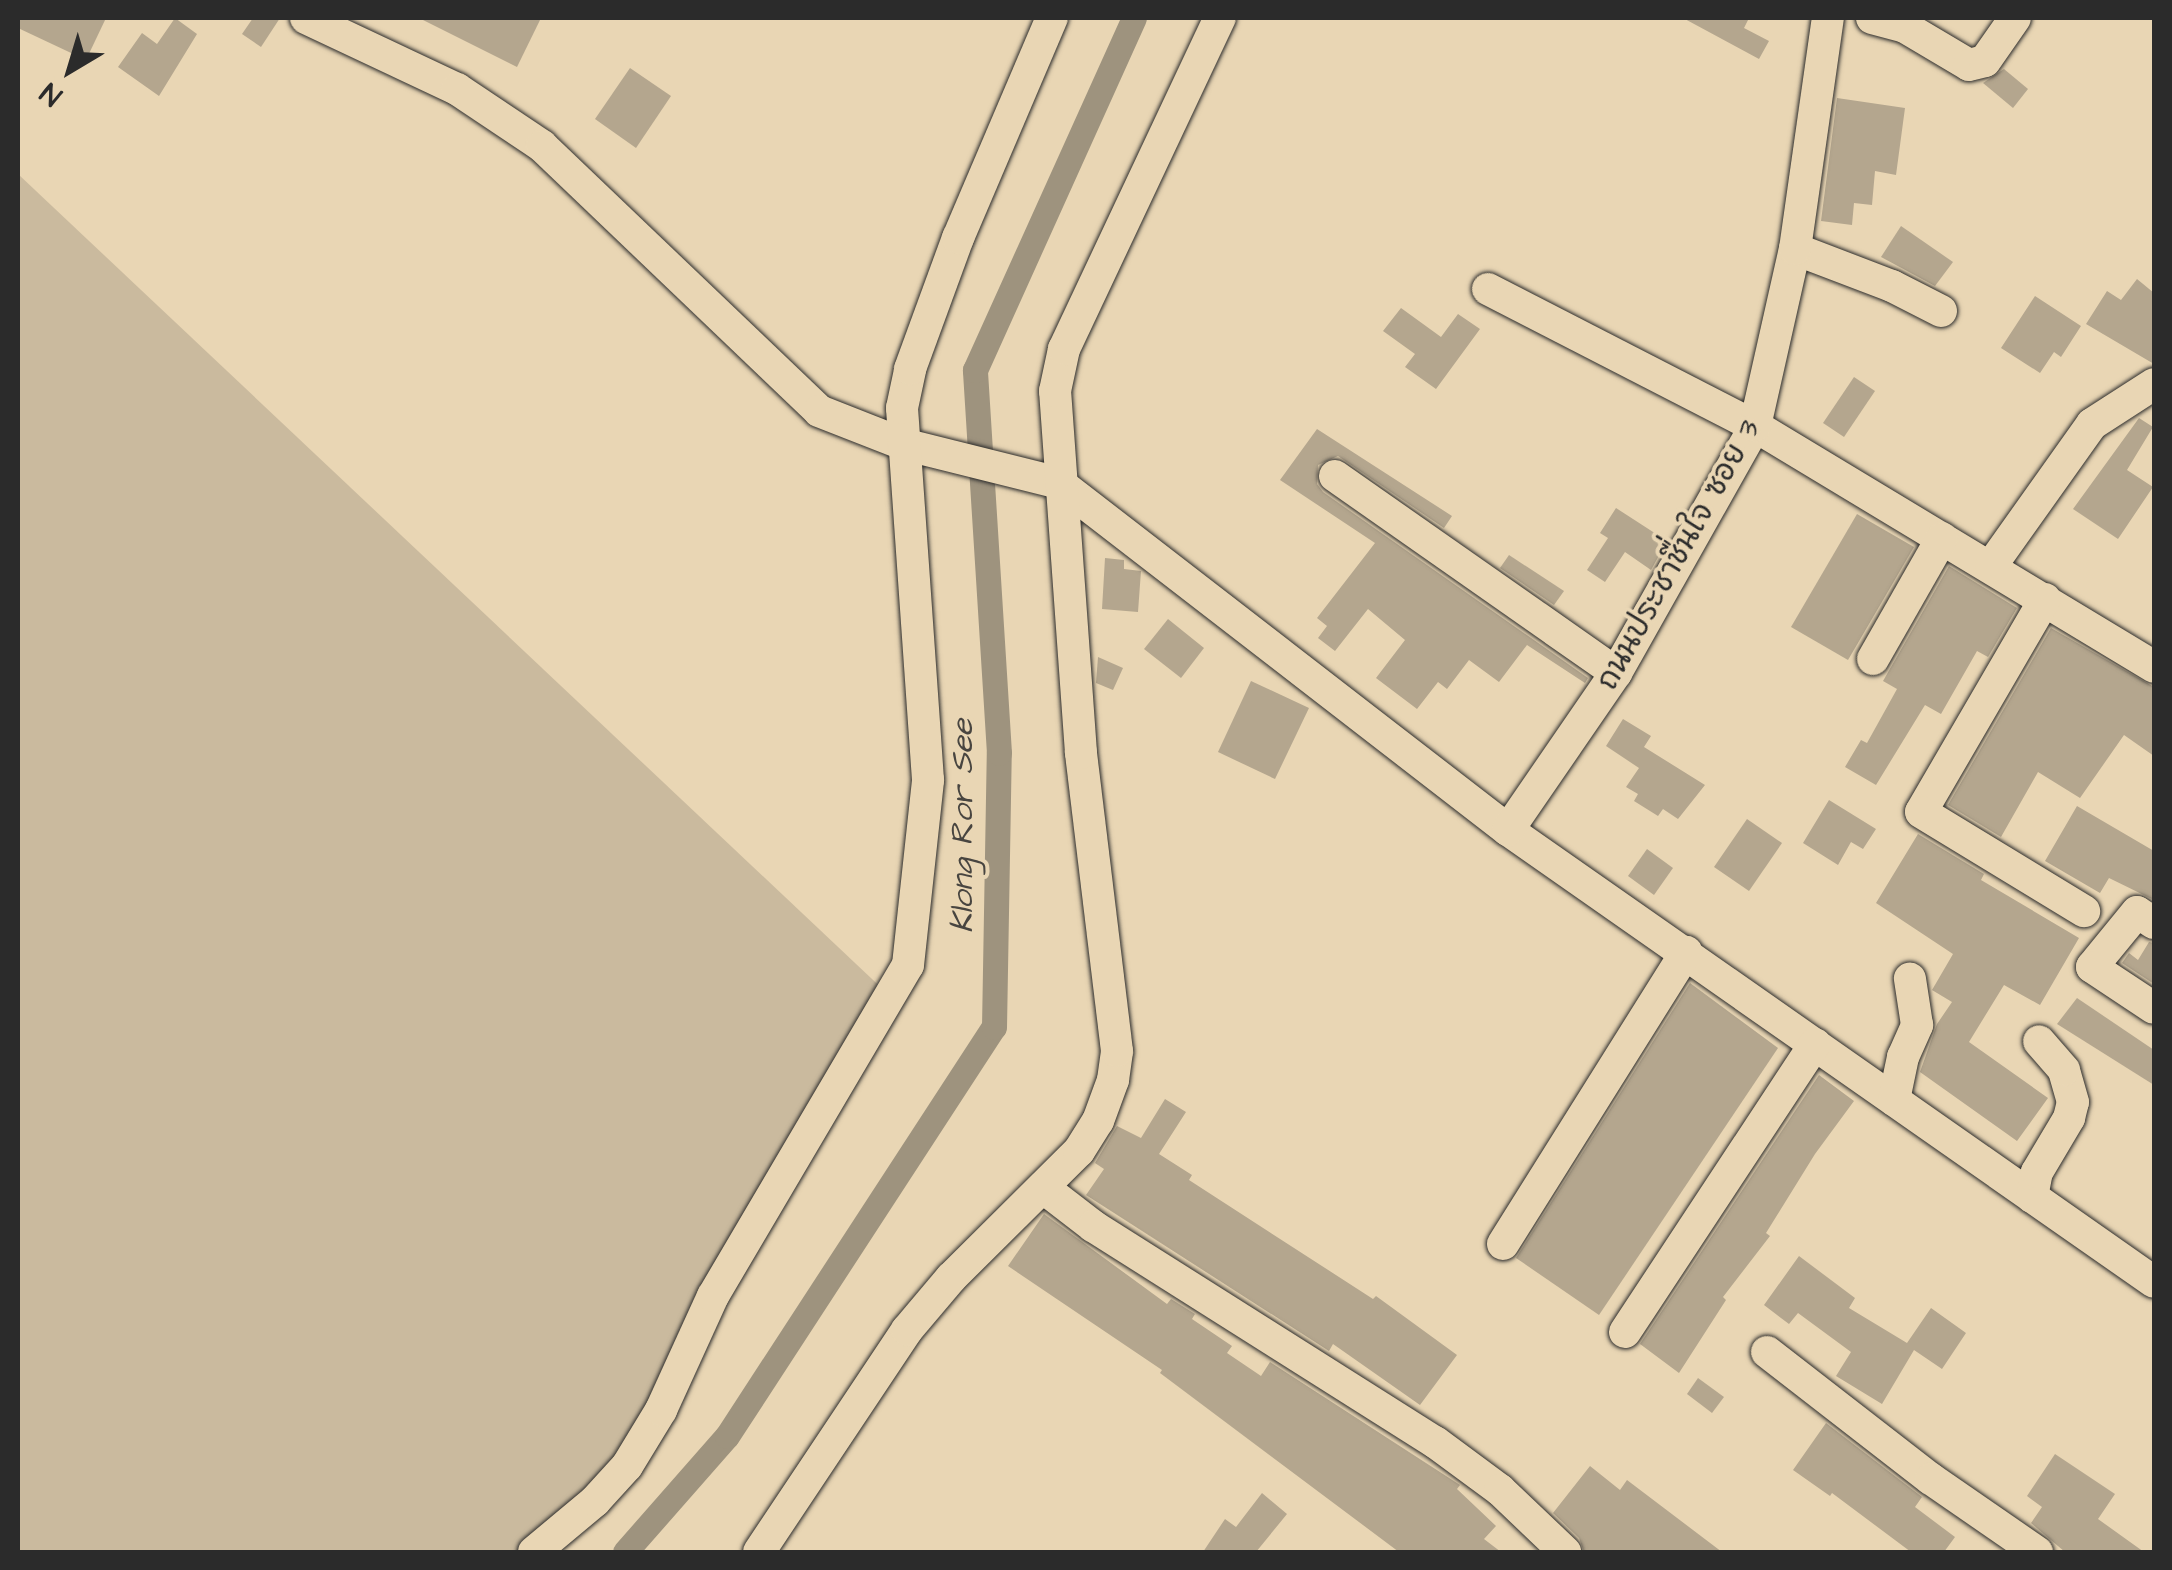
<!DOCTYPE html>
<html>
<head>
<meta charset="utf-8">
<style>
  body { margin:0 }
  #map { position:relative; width:2172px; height:1570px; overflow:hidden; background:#e9d6b4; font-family:"Architects Daughter","Playpen Sans Thai",sans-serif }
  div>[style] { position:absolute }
  .green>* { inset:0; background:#caba9e }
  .canal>* { height:25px; margin:-12.5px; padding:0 12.5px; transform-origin:12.5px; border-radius:12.5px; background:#9e937e }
  .building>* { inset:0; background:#b4a68e }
  .roads { filter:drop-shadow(0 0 2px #2b2b2b) drop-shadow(0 0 2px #2b2b2b) }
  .minor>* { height:32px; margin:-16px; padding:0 16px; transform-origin:16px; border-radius:16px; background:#e9d6b4 }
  span { translate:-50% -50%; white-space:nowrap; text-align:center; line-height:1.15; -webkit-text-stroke:8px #e9d6b4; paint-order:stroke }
  .street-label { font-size:30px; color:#2b2b2b }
  .water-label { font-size:32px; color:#484540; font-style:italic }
  .frame { position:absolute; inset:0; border:20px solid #2b2b2b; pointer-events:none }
  .north { position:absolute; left:20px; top:20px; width:100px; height:100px; -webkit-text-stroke:8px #e9d6b4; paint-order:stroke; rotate:218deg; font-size:28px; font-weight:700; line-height:40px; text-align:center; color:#2b2b2b }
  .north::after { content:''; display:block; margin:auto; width:35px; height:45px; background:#2b2b2b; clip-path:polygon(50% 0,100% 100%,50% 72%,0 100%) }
</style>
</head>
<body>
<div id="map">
  <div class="green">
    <i style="clip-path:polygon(18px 174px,890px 996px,595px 1501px,535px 1552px,18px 1552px)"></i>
  </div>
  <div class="canal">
    <i style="left:625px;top:1552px;width:154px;rotate:-48.7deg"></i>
    <i style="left:727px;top:1436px;width:488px;rotate:-56.9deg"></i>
    <i style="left:994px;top:1027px;width:274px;rotate:-89deg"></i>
    <i style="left:999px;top:753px;width:384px;rotate:-93.6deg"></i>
    <i style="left:975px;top:370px;width:386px;rotate:-65.7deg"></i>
  </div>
  <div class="building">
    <i style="clip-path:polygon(18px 18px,106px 18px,86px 60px,18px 28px)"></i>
    <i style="clip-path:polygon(175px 18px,197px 34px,159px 96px,118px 67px,142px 33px,157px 44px)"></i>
    <i style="clip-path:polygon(253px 18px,280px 18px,261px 47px,242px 34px)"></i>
    <i style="clip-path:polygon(419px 18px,541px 18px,517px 67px)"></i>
    <i style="clip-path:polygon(1683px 18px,1749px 18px,1744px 28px,1769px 41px,1759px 59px)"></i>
    <i style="clip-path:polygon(630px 68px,671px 96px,636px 148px,595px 119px)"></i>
    <i style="clip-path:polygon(2004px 69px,2028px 89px,2013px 108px,1983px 83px)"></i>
    <i style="clip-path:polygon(1837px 98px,1905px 108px,1896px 175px,1875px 171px,1872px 205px,1854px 203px,1852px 225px,1821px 221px)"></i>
    <i style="clip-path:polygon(1901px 226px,1953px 262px,1935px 286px,1881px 257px)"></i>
    <i style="clip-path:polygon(2137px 279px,2154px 293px,2154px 364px,2086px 324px,2107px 291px,2121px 300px)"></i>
    <i style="clip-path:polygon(2035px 296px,2081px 326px,2061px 357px,2054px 352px,2040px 373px,2001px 348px)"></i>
    <i style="clip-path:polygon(1401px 308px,1441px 337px,1458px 314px,1480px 329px,1436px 389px,1405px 367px,1415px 354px,1383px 331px)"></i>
    <i style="clip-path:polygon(1854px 377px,1875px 391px,1844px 437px,1823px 423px)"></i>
    <i style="clip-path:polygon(2139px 418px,2153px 427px,2127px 470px,2153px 487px,2118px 539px,2073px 509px)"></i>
    <i style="clip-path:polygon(1317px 429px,1452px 516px,1444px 528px,1338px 456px,1318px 465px,1317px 484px,1323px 492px,1588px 678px,1585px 683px,1527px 645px,1499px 682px,1469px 660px,1447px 689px,1438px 682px,1417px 709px,1376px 678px,1405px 640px,1368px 609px,1335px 651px,1318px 638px,1327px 626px,1317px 618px,1375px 543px,1280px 480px)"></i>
    <i style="clip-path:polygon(1616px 508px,1667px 541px,1651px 570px,1625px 552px,1605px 582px,1587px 570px,1608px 538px,1600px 533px)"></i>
    <i style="clip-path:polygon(1857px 514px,1914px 547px,1848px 660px,1791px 627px)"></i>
    <i style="clip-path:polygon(1509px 555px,1564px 591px,1554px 605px,1500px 568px)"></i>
    <i style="clip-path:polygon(1105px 558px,1124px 560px,1124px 569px,1141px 571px,1138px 612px,1102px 609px)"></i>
    <i style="clip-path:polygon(1949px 566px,2017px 608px,1988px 657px,1977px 651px,1941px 714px,1925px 705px,1876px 785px,1845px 767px,1861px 740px,1867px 743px,1897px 689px,1883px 681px)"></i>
    <i style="clip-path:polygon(1168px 619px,1204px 648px,1181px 678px,1144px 649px)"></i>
    <i style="clip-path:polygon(2051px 628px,2154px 687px,2154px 756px,2124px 735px,2080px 798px,2038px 772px,2001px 837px,1948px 805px)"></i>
    <i style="clip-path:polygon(1098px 657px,1123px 668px,1113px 690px,1096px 683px)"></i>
    <i style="clip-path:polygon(1251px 681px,1309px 708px,1275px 779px,1218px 752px)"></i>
    <i style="clip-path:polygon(1623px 719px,1651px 736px,1644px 747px,1705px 785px,1678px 819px,1663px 809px,1658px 816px,1634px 801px,1638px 794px,1626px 787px,1639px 768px,1606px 746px)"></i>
    <i style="clip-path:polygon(1829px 800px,1876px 829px,1863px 849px,1851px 842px,1838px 865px,1803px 843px)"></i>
    <i style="clip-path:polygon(2077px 806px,2154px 851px,2154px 900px,2109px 878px,2100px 893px,2045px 861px)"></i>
    <i style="clip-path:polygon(1747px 819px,1782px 843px,1749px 891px,1714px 867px)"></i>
    <i style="clip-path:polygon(1918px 834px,1984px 874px,1981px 880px,2079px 938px,2040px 1005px,2004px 985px,1969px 1042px,2048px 1098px,2017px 1141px,1920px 1072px,1937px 1024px,1952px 1002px,1932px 990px,1953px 954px,1876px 903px)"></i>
    <i style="clip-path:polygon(1647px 849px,1673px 868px,1654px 895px,1628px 876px)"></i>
    <i style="clip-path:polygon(2149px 942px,2154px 943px,2154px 984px,2122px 963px,2129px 953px,2138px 960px)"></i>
    <i style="clip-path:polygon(1690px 983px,1778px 1048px,1599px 1315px,1516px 1258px)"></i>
    <i style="clip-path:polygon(2077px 998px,2154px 1050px,2154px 1085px,2057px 1024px)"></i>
    <i style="clip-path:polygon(1819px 1075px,1854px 1101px,1815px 1154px,1766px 1233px,1770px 1236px,1723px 1297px,1726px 1300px,1679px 1373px,1640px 1344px)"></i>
    <i style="clip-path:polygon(1165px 1099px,1186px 1112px,1159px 1154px,1192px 1175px,1189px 1180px,1373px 1299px,1376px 1296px,1457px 1355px,1420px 1405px,1333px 1344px,1329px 1351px,1086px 1195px,1104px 1169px,1095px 1163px,1117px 1126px,1141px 1138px)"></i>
    <i style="clip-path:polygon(1044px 1214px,1167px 1304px,1171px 1299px,1195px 1314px,1192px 1319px,1232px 1346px,1227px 1353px,1261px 1376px,1270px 1362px,1460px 1485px,1457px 1489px,1496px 1526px,1484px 1539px,1501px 1552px,1399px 1552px,1160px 1373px,1162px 1370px,1008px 1266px)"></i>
    <i style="clip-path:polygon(1799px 1256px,1855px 1298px,1849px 1308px,1907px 1343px,1931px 1308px,1966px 1333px,1942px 1369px,1914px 1350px,1882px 1404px,1836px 1376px,1851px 1352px,1798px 1313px,1789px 1324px,1764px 1305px)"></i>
    <i style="clip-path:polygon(1698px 1378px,1724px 1397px,1712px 1413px,1687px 1394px)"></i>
    <i style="clip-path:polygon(1826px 1423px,1922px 1497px,1915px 1507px,1955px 1537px,1944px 1552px,1911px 1552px,1832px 1493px,1830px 1496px,1793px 1470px)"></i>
    <i style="clip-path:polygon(2055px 1454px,2115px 1494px,2098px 1519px,2144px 1552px,2065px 1552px,2031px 1523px,2042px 1507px,2027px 1496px)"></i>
    <i style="clip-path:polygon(1590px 1466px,1620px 1490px,1627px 1480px,1722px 1552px,1584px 1552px,1579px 1538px,1553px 1513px)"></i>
    <i style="clip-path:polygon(1262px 1493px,1287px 1514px,1256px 1552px,1203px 1552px,1225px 1519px,1236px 1527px)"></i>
  </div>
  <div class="roads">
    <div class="minor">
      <i style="left:306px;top:18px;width:167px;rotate:25.2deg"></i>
      <i style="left:457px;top:89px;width:102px;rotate:33.8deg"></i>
      <i style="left:542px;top:146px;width:383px;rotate:43.7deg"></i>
      <i style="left:819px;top:411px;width:90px;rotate:21.4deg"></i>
      <i style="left:903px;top:444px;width:161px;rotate:14deg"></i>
      <i style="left:1059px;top:483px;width:567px;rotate:37.7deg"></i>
      <i style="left:1508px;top:830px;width:788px;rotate:34.98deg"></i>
      <i style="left:1872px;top:18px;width:34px;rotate:15deg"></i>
      <i style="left:1905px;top:27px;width:74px;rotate:30.7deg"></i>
      <i style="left:1969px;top:65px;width:16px;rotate:-14deg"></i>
      <i style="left:1985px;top:61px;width:52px;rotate:-55.1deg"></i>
      <i style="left:1795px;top:249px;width:104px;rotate:20.9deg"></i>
      <i style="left:1892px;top:286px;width:55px;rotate:27deg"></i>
      <i style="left:1488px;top:289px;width:300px;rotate:27.2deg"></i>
      <i style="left:1755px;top:426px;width:466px;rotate:31.1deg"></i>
      <i style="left:1335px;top:476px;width:343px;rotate:35deg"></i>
      <i style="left:1991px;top:566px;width:174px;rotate:-54.6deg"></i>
      <i style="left:2092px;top:424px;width:74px;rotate:-32.8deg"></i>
      <i style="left:2045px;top:599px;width:246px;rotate:120.2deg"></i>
      <i style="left:1921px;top:812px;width:191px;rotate:31.3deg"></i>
      <i style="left:1873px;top:659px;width:139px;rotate:-60.3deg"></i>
      <i style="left:1508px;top:830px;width:191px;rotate:-55.5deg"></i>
      <i style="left:1616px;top:673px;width:283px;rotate:-60.6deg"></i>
      <i style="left:1755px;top:426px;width:181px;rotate:-77.3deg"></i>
      <i style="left:1795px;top:249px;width:233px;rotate:-81.9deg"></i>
      <i style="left:2154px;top:923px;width:20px;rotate:-147deg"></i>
      <i style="left:2137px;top:912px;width:71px;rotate:129.3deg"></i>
      <i style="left:2092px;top:967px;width:74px;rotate:33.5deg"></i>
      <i style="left:1894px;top:1100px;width:44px;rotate:-78.2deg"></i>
      <i style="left:1903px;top:1057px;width:35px;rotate:-66deg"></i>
      <i style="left:1917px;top:1025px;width:47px;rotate:-98.7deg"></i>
      <i style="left:1045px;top:1189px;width:61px;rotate:37.6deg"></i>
      <i style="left:1093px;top:1226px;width:404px;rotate:32.3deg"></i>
      <i style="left:1435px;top:1442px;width:81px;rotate:36.4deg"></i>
      <i style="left:1500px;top:1490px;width:90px;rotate:43.6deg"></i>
      <i style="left:2032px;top:1197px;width:25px;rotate:-79deg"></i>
      <i style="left:2037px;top:1172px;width:63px;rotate:-59.3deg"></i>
      <i style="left:2069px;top:1118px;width:16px;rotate:-76deg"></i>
      <i style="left:2073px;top:1102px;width:33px;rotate:-106deg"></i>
      <i style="left:2064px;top:1070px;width:38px;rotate:-131deg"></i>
      <i style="left:1503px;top:1244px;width:345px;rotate:-57.9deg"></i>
      <i style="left:1625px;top:1332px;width:345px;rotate:-56.6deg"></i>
      <i style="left:1767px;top:1352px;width:207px;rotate:37.8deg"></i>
      <i style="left:1931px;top:1479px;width:129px;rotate:34.6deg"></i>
      <i style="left:534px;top:1552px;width:80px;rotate:-39.9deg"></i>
      <i style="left:595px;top:1501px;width:47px;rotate:-47.6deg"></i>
      <i style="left:627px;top:1466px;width:66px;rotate:-58.7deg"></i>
      <i style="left:661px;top:1410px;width:125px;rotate:-65.5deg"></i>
      <i style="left:713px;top:1296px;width:384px;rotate:-59.5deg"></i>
      <i style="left:908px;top:965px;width:186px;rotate:-83.8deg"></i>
      <i style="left:928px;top:780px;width:373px;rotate:-94deg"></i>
      <i style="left:902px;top:408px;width:40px;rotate:-78deg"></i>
      <i style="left:910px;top:369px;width:140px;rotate:-69.9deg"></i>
      <i style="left:958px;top:238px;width:239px;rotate:-66.9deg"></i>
      <i style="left:759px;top:1552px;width:267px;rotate:-56.3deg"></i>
      <i style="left:907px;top:1330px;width:68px;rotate:-49.8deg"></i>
      <i style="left:951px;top:1278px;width:180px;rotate:-44.8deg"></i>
      <i style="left:1079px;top:1151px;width:36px;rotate:-58deg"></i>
      <i style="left:1098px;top:1121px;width:44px;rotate:-69.9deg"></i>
      <i style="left:1113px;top:1080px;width:29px;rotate:-82deg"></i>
      <i style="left:1117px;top:1051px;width:300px;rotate:-96.9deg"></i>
      <i style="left:1081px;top:753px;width:363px;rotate:-94.1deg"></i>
      <i style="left:1055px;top:391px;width:43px;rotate:-77.9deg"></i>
      <i style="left:1064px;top:349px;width:366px;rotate:-64.8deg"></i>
    </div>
  </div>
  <div class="street-label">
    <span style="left:1679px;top:555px;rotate:-61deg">ถนนประชาชื่นใจ ซอย 3</span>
  </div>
  <div class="water-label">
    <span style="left:963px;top:826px;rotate:-90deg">Klong Ror See</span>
  </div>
  <div class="frame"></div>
  <div class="north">N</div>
</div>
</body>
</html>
